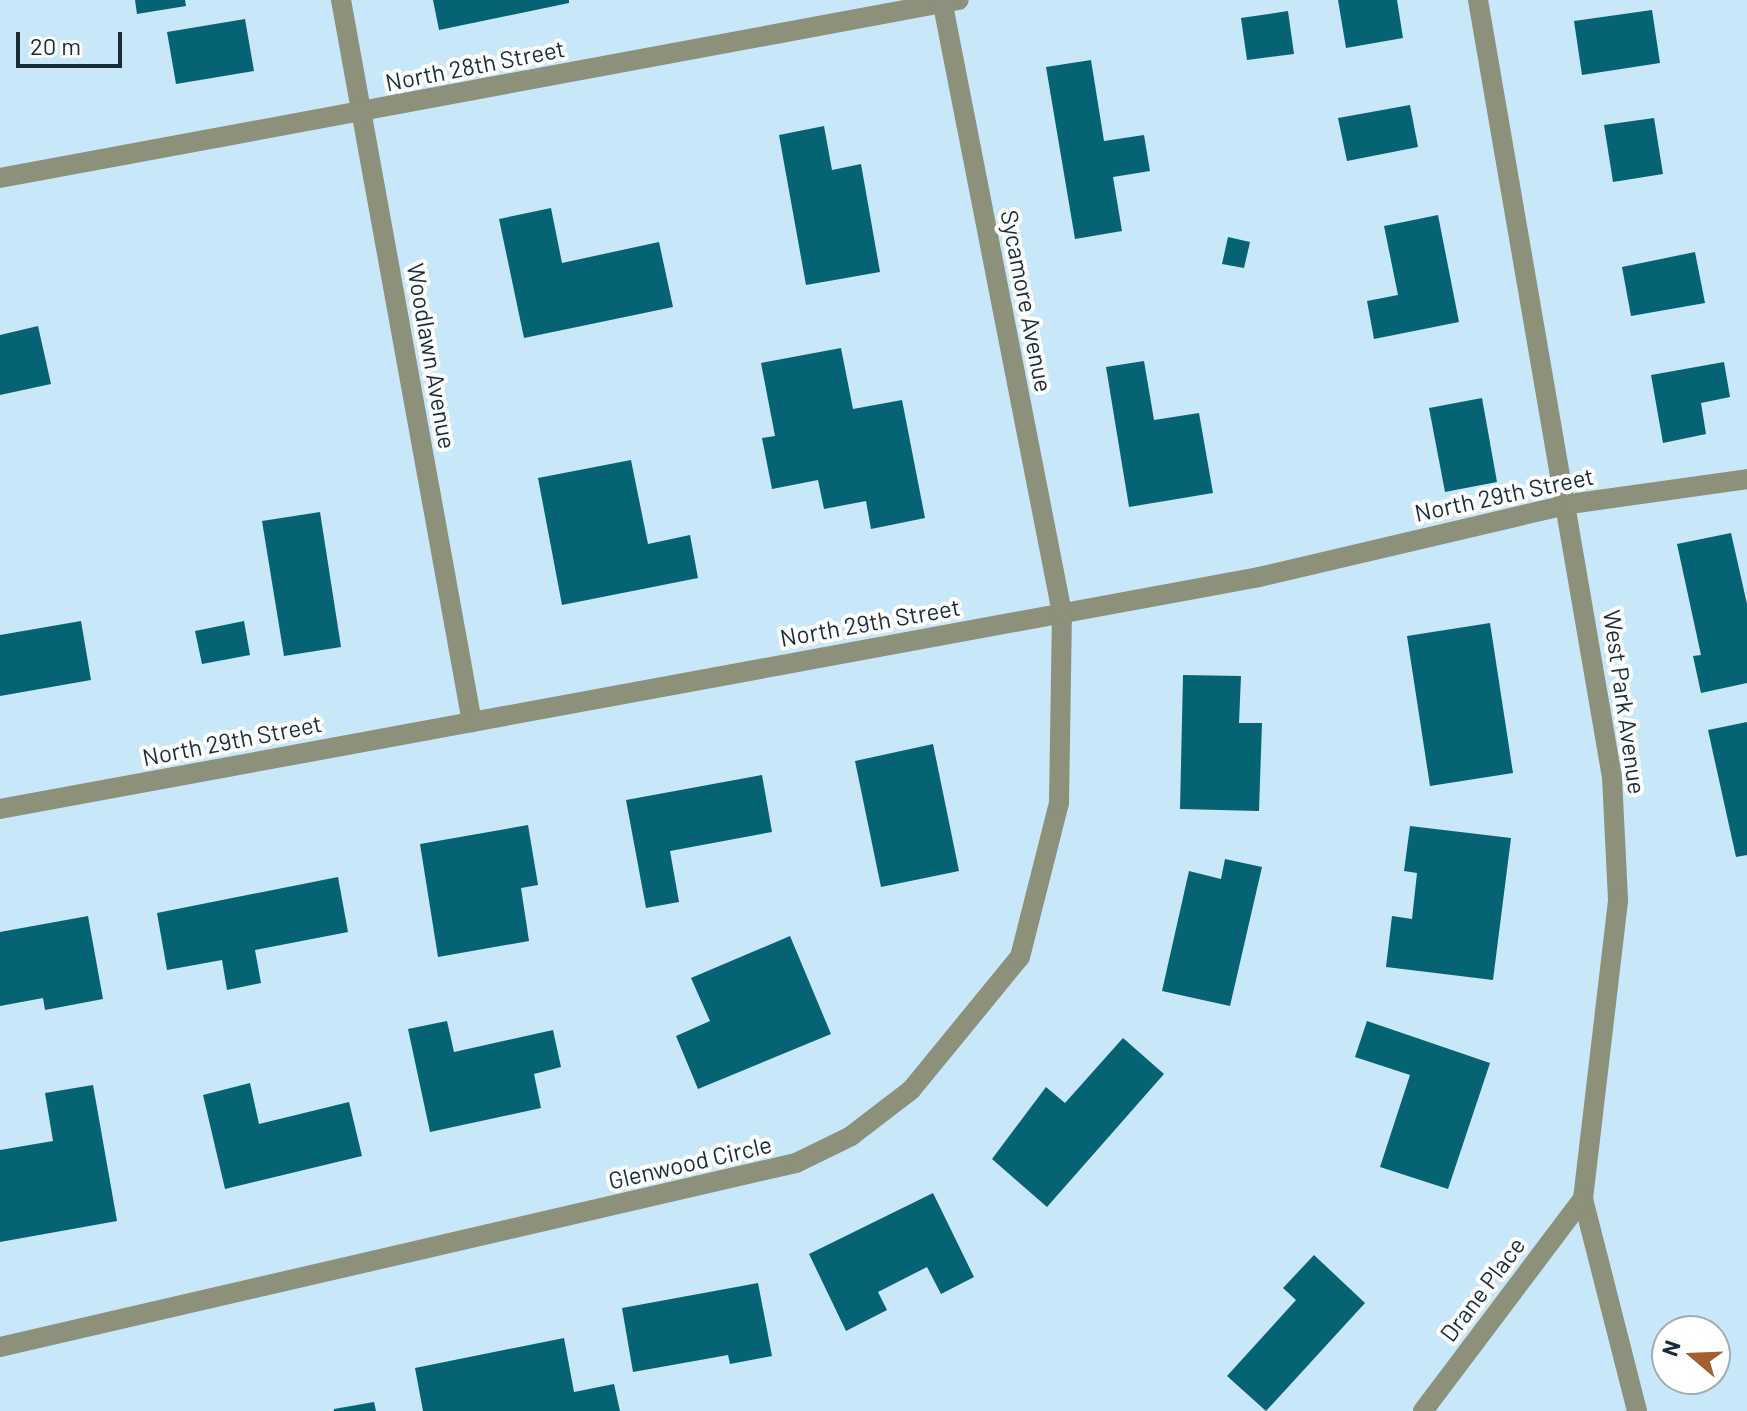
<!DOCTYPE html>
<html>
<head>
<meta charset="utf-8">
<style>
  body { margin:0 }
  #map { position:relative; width:1747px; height:1411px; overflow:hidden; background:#c8e7f9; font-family:Barlow,sans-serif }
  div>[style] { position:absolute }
  .building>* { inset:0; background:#066373 }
  .minor>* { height:20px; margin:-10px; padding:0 10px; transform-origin:10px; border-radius:10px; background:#8d907b }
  span { translate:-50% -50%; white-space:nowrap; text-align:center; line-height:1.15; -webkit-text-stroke:8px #fff; paint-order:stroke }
  .street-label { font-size:24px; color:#182c38 }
  .north { position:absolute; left:1651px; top:1315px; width:80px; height:80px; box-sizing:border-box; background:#fff; border:2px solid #a3abaf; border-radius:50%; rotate:289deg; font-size:22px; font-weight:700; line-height:32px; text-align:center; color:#182c38 }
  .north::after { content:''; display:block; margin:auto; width:28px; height:36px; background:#a35f2f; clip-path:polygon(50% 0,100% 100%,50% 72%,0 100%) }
  .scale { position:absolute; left:16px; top:32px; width:106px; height:36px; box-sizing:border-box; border:4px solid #182c38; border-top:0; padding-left:10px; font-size:24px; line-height:28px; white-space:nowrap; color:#182c38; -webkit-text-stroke:6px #fff; paint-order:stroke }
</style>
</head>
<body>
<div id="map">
  <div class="building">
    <i style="clip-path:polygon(135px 0,185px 0,186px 6px,137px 14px)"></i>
    <i style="clip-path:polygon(433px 0,569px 0,569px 3px,439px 30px)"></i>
    <i style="clip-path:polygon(1338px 0,1397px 0,1403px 38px,1346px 48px)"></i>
    <i style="clip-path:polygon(1652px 10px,1660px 63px,1582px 75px,1574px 21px)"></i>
    <i style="clip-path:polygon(1288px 11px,1294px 54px,1247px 60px,1241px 18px)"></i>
    <i style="clip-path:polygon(245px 19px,254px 71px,176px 84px,167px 32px)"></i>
    <i style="clip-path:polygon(1091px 60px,1104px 141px,1144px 135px,1150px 171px,1113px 177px,1122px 231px,1075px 239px,1046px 67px)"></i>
    <i style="clip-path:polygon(1410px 105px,1418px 147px,1347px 161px,1338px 118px)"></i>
    <i style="clip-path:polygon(1654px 118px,1663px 174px,1613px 182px,1604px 125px)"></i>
    <i style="clip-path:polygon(824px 126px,832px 170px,861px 164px,880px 272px,806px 285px,779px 135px)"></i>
    <i style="clip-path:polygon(551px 208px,562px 263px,659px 242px,673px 307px,524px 338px,499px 219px)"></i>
    <i style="clip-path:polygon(1438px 215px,1459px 322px,1374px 339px,1367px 301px,1398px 295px,1384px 226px)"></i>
    <i style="clip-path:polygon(1228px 237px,1250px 242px,1244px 268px,1222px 264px)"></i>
    <i style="clip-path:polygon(1695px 252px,1705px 303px,1631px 316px,1622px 267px)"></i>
    <i style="clip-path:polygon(38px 326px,51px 384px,0 395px,0 335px)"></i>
    <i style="clip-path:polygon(841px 348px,853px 409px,902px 400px,925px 518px,871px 529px,866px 501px,824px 509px,818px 480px,772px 489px,762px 438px,775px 436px,761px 363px)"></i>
    <i style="clip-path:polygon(1144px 361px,1154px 420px,1199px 413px,1213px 493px,1129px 507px,1106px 367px)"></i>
    <i style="clip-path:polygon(1724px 362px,1730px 397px,1701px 403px,1706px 434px,1663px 443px,1651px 375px)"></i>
    <i style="clip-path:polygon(1482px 398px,1497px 482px,1445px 492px,1429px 408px)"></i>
    <i style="clip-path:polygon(631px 460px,648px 544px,690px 535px,698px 578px,562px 605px,538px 478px)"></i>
    <i style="clip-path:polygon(320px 512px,341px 647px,284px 656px,262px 521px)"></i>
    <i style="clip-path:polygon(1731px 533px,1747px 604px,1747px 683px,1701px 693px,1693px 656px,1701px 655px,1677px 544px)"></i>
    <i style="clip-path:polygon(81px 621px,91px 680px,0 696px,0 635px)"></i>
    <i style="clip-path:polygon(244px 621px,250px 655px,202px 664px,195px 631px)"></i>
    <i style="clip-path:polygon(1490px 623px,1513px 773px,1430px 786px,1407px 636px)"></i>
    <i style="clip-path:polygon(1183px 675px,1241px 676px,1239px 723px,1262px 723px,1259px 811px,1180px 809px)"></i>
    <i style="clip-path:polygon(1747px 722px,1747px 855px,1736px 857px,1708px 730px)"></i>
    <i style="clip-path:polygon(933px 744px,959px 871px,881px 887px,855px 761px)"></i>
    <i style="clip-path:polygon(762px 775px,772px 832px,670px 851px,679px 902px,646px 908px,626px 800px)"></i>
    <i style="clip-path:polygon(528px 825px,538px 885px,521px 888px,529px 941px,438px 957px,420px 844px)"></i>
    <i style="clip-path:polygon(1410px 826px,1511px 838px,1493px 980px,1386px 967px,1392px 916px,1412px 919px,1417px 873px,1404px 871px)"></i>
    <i style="clip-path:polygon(1225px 859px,1262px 867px,1230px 1006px,1162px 991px,1189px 871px,1221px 879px)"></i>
    <i style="clip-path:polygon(338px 877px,348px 932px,255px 950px,261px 983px,227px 990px,222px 960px,167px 970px,157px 913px)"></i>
    <i style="clip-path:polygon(88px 916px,103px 999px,45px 1010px,43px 998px,0 1006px,0 932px)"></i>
    <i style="clip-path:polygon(790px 936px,831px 1034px,698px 1089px,676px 1036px,710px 1021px,691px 978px)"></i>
    <i style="clip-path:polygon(447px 1021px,454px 1052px,553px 1030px,561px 1067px,534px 1074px,541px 1108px,430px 1132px,408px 1029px)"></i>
    <i style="clip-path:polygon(1367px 1021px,1490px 1063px,1448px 1189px,1380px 1167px,1410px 1075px,1355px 1057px)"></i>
    <i style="clip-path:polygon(1123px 1038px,1164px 1074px,1047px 1207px,992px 1159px,1046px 1087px,1065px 1103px)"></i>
    <i style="clip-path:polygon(250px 1083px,259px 1124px,349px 1102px,362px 1156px,225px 1189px,203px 1095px)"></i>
    <i style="clip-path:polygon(93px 1085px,117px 1221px,0 1242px,0 1150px,53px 1141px,45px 1093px)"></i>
    <i style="clip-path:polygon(933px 1193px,974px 1277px,941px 1294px,927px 1267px,878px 1292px,887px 1310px,846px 1331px,809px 1254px)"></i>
    <i style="clip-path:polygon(1314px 1255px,1365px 1303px,1266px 1411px,1227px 1376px,1296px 1300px,1283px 1288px)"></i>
    <i style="clip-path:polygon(758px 1283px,772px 1356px,730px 1364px,728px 1355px,633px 1372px,622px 1308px)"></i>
    <i style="clip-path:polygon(564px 1338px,574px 1392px,614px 1384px,620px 1411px,423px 1411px,415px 1368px)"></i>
    <i style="clip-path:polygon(374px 1402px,376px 1411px,334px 1411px,334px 1409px)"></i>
  </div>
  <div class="minor">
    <i style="left:341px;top:0;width:734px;rotate:79.72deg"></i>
    <i style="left:1478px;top:0;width:788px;rotate:80.22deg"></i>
    <i style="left:1612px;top:777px;width:124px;rotate:87.2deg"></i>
    <i style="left:1618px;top:901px;width:300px;rotate:96.7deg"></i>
    <i style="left:1583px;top:1199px;width:219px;rotate:75.7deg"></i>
    <i style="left:0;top:178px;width:975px;rotate:-10.52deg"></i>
    <i style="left:0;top:809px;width:1280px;rotate:-10.44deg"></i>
    <i style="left:1259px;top:577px;width:319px;rotate:-13.2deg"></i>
    <i style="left:1570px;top:504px;width:179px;rotate:-8deg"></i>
    <i style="left:0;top:1347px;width:817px;rotate:-13.02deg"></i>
    <i style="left:796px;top:1163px;width:61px;rotate:-26.1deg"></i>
    <i style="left:851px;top:1136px;width:76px;rotate:-37.5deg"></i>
    <i style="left:911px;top:1090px;width:172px;rotate:-50.7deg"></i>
    <i style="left:1020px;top:957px;width:159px;rotate:-75.8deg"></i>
    <i style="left:1059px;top:803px;width:190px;rotate:-89.1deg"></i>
    <i style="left:1062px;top:613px;width:625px;rotate:-101.08deg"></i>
    <i style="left:1423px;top:1411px;width:266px;rotate:-53deg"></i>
  </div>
  <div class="street-label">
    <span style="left:475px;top:65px;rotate:-11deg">North 28th Street</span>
    <span style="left:1027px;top:301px;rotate:79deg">Sycamore Avenue</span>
    <span style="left:432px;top:356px;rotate:80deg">Woodlawn Avenue</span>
    <span style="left:1504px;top:494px;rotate:-12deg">North 29th Street</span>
    <span style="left:870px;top:622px;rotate:-10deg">North 29th Street</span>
    <span style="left:1625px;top:702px;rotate:82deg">West Park Avenue</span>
    <span style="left:232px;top:740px;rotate:-11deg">North 29th Street</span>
    <span style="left:690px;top:1162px;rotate:-13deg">Glenwood Circle</span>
    <span style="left:1482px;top:1289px;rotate:-53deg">Drane Place</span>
  </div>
  <div class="north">N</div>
  <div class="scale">20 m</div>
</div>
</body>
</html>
